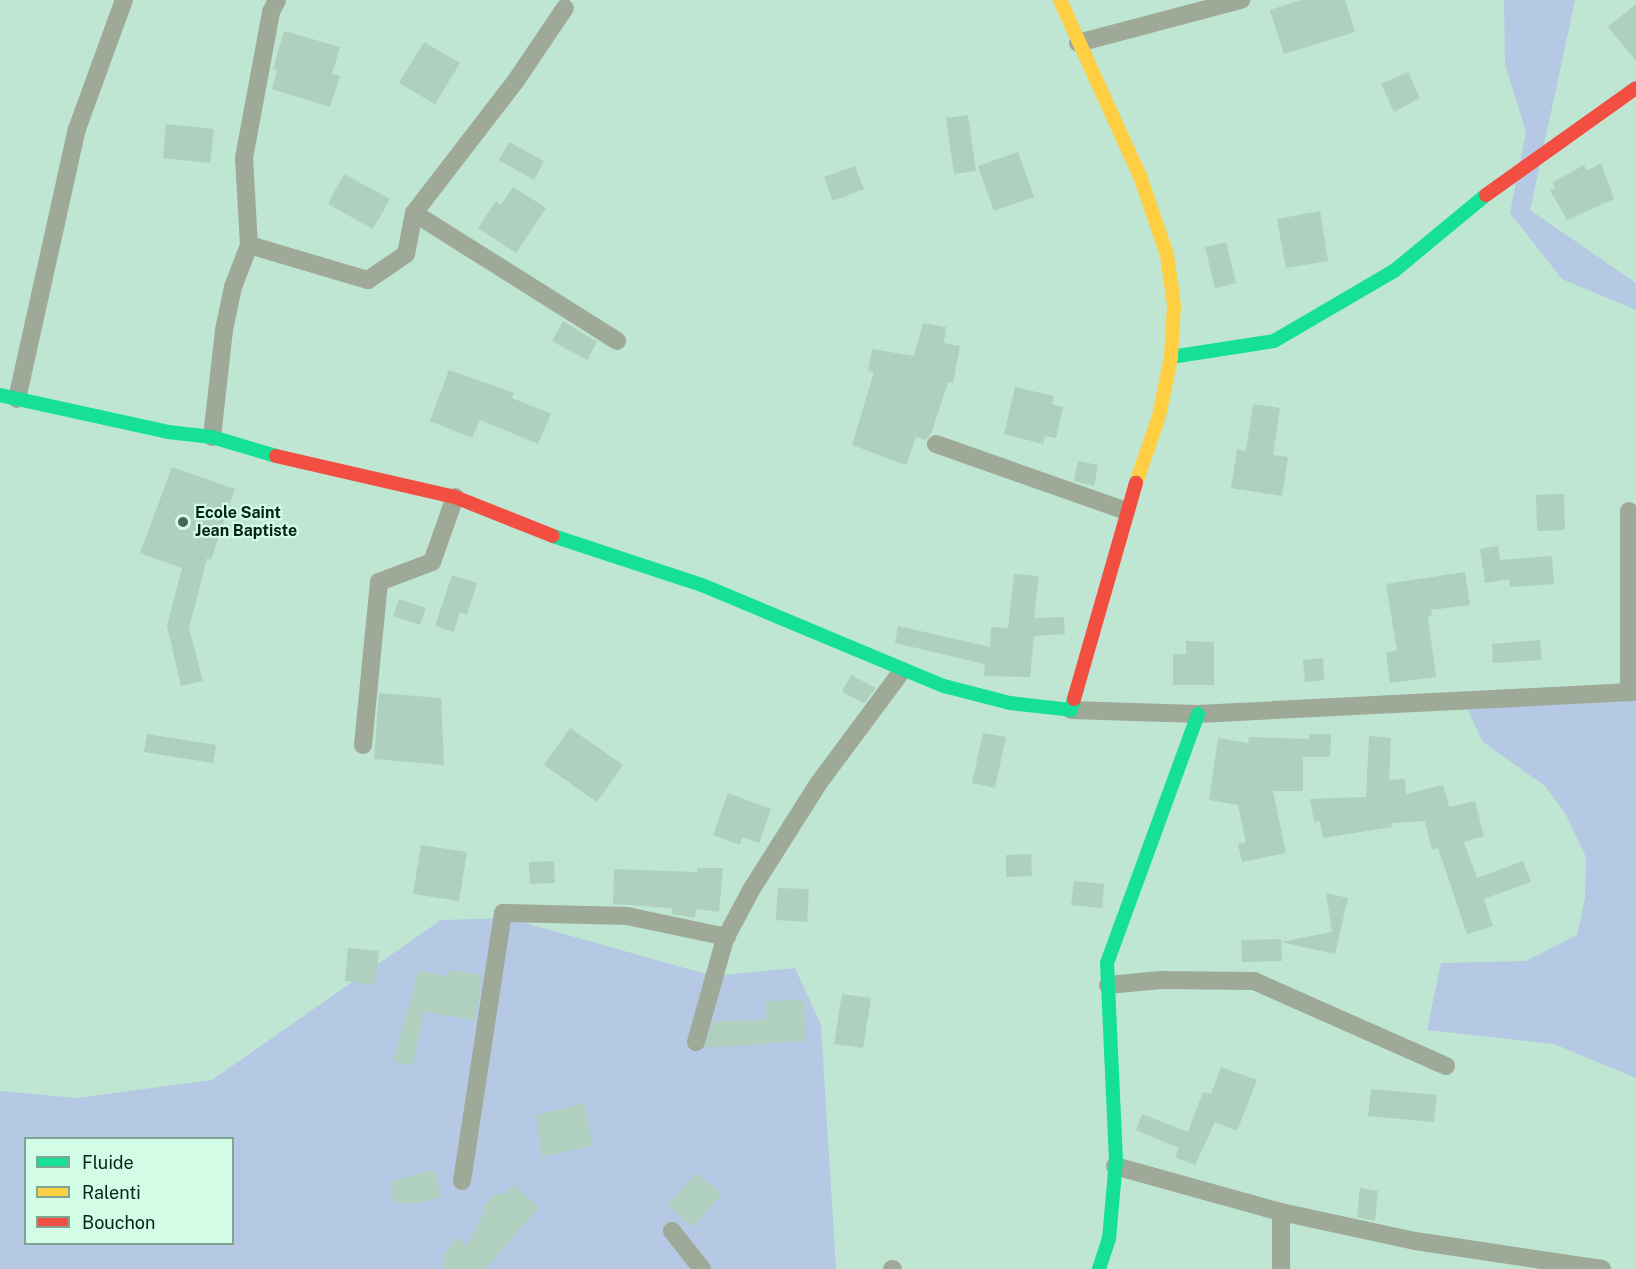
<!DOCTYPE html>
<html>
<head>
<meta charset="utf-8">
<style>
  body { margin:0 }
  #map { position:relative; width:1636px; height:1269px; overflow:hidden; background:#bee6d2; font-family:"Public Sans",sans-serif }
  div>[style] { position:absolute }
  .green>* { inset:0; background:#b5c8e4 }
  .building>* { inset:0; background:#afcfbf }
  .street>* { height:18px; margin:-9px; padding:0 9px; transform-origin:9px; border-radius:9px; background:#9fa998 }
  .fast>* { height:14px; margin:-7px; padding:0 7px; transform-origin:7px; border-radius:7px; background:#16e098 }
  .slow>* { height:14px; margin:-7px; padding:0 7px; transform-origin:7px; border-radius:7px; background:#ffcf43 }
  .jam>* { height:14px; margin:-7px; padding:0 7px; transform-origin:7px; border-radius:7px; background:#f24e42 }
  .dots>* { width:16px; height:16px; translate:-50% -50%; box-sizing:border-box; border:3px solid #d2fce6; border-radius:50% }
  span { translate:-50% -50%; white-space:nowrap; text-align:center; line-height:1.15; -webkit-text-stroke:4.5px #d2fce6; paint-order:stroke }
  .poi-label { font-size:16px; color:#052316; font-weight:700 }
  .left { translate:0 -50%; text-align:left }
  .legend { position:absolute; left:24px; top:1137px; width:210px; height:108px; box-sizing:border-box; background:#d2fce6; border:2px solid #80a593; margin:0; padding:8px 10px; list-style:none; font-size:18px; color:#052316 }
  .legend li { display:flex; align-items:center; gap:12px; height:30px }
  .legend b { width:30px; border:2px solid #80a593 }
</style>
</head>
<body>
<div id="map">
  <div class="green">
    <i style="clip-path:polygon(1504px 0,1575px 0,1530px 210px,1636px 283px,1636px 310px,1562px 279px,1510px 213px,1526px 132px,1505px 64px)"></i>
    <i style="clip-path:polygon(1636px 692px,1636px 1078px,1554px 1044px,1427px 1030px,1441px 963px,1526px 961px,1577px 935px,1585px 898px,1586px 857px,1565px 813px,1545px 786px,1483px 742px,1462px 698px)"></i>
    <i style="clip-path:polygon(evenodd,507px 918px,713px 976px,795px 968px,821px 1025px,836px 1269px,0 1269px,0 1091px,76px 1098px,212px 1080px,441px 920px,507px 918px,26px 1138px,232px 1138px,232px 1244px,26px 1244px,26px 1138px)"></i>
  </div>
  <div class="building">
    <i style="clip-path:polygon(1301px 0,1345px 0,1355px 32px,1284px 54px,1270px 10px)"></i>
    <i style="clip-path:polygon(1636px 4px,1636px 61px,1608px 27px)"></i>
    <i style="clip-path:polygon(284px 31px,340px 47px,332px 74px,340px 76px,330px 107px,272px 89px,277px 70px,273px 69px)"></i>
    <i style="clip-path:polygon(424px 42px,460px 63px,435px 104px,399px 83px)"></i>
    <i style="clip-path:polygon(1408px 72px,1420px 98px,1394px 112px,1381px 84px)"></i>
    <i style="clip-path:polygon(968px 115px,976px 171px,954px 174px,946px 118px)"></i>
    <i style="clip-path:polygon(166px 124px,214px 129px,210px 163px,163px 158px)"></i>
    <i style="clip-path:polygon(509px 142px,544px 161px,534px 180px,499px 160px)"></i>
    <i style="clip-path:polygon(1018px 152px,1034px 197px,994px 211px,978px 166px)"></i>
    <i style="clip-path:polygon(1601px 163px,1614px 199px,1567px 220px,1550px 190px,1555px 188px,1553px 182px,1584px 165px,1587px 171px)"></i>
    <i style="clip-path:polygon(855px 166px,864px 189px,833px 201px,824px 177px)"></i>
    <i style="clip-path:polygon(344px 174px,390px 199px,373px 229px,328px 204px)"></i>
    <i style="clip-path:polygon(513px 187px,546px 208px,516px 253px,478px 228px,496px 201px,501px 205px)"></i>
    <i style="clip-path:polygon(1320px 211px,1328px 261px,1286px 268px,1277px 219px)"></i>
    <i style="clip-path:polygon(1226px 242px,1236px 283px,1215px 288px,1205px 247px)"></i>
    <i style="clip-path:polygon(563px 321px,597px 342px,587px 360px,552px 341px)"></i>
    <i style="clip-path:polygon(923px 323px,946px 327px,944px 343px,960px 346px,953px 383px,948px 382px,931px 434px,926px 440px,916px 437px,906px 465px,852px 445px,874px 372px,868px 371px,872px 349px,914px 356px)"></i>
    <i style="clip-path:polygon(449px 370px,514px 393px,512px 398px,551px 414px,538px 444px,480px 420px,472px 438px,430px 421px)"></i>
    <i style="clip-path:polygon(1015px 387px,1054px 396px,1052px 404px,1063px 407px,1056px 438px,1045px 436px,1043px 444px,1004px 434px)"></i>
    <i style="clip-path:polygon(1253px 404px,1280px 408px,1273px 455px,1288px 457px,1282px 496px,1231px 488px,1237px 449px,1246px 451px)"></i>
    <i style="clip-path:polygon(1078px 461px,1098px 465px,1094px 486px,1074px 481px)"></i>
    <i style="clip-path:polygon(172px 467px,235px 489px,211px 560px,207px 558px,189px 628px,203px 681px,181px 686px,167px 626px,182px 568px,140px 553px)"></i>
    <i style="clip-path:polygon(1564px 494px,1565px 530px,1537px 531px,1536px 495px)"></i>
    <i style="clip-path:polygon(1498px 546px,1500px 560px,1552px 556px,1554px 584px,1510px 587px,1509px 579px,1485px 583px,1480px 549px)"></i>
    <i style="clip-path:polygon(1465px 572px,1470px 605px,1431px 610px,1432px 615px,1428px 616px,1436px 677px,1390px 683px,1386px 652px,1397px 651px,1386px 584px)"></i>
    <i style="clip-path:polygon(1014px 574px,1039px 576px,1034px 618px,1064px 617px,1065px 634px,1034px 636px,1030px 677px,984px 676px,985px 664px,895px 643px,898px 626px,990px 647px,991px 627px,1008px 628px)"></i>
    <i style="clip-path:polygon(452px 575px,477px 583px,467px 615px,460px 612px,454px 632px,435px 626px)"></i>
    <i style="clip-path:polygon(399px 599px,426px 608px,420px 625px,393px 616px)"></i>
    <i style="clip-path:polygon(1540px 640px,1542px 660px,1493px 663px,1492px 644px)"></i>
    <i style="clip-path:polygon(1186px 641px,1214px 642px,1214px 685px,1173px 685px,1173px 654px,1186px 654px)"></i>
    <i style="clip-path:polygon(1323px 658px,1324px 680px,1305px 682px,1303px 660px)"></i>
    <i style="clip-path:polygon(851px 675px,876px 688px,864px 703px,842px 692px)"></i>
    <i style="clip-path:polygon(379px 693px,441px 698px,444px 765px,374px 759px)"></i>
    <i style="clip-path:polygon(570px 728px,623px 765px,597px 802px,544px 765px)"></i>
    <i style="clip-path:polygon(983px 733px,1006px 737px,995px 788px,972px 783px)"></i>
    <i style="clip-path:polygon(147px 734px,216px 745px,213px 763px,144px 752px)"></i>
    <i style="clip-path:polygon(1309px 734px,1331px 734px,1330px 757px,1303px 757px,1303px 791px,1273px 791px,1286px 853px,1242px 862px,1238px 844px,1246px 842px,1238px 805px,1209px 800px,1218px 738px,1248px 743px,1249px 737px,1309px 739px)"></i>
    <i style="clip-path:polygon(1369px 736px,1391px 738px,1389px 780px,1405px 779px,1406px 794px,1443px 785px,1449px 807px,1475px 801px,1484px 836px,1464px 842px,1477px 878px,1523px 861px,1531px 882px,1484px 899px,1493px 926px,1467px 934px,1438px 848px,1432px 850px,1425px 821px,1391px 823px,1392px 827px,1323px 838px,1320px 821px,1314px 822px,1310px 799px,1366px 797px)"></i>
    <i style="clip-path:polygon(728px 793px,771px 809px,759px 843px,742px 837px,740px 845px,713px 835px)"></i>
    <i style="clip-path:polygon(421px 845px,467px 852px,459px 901px,413px 894px)"></i>
    <i style="clip-path:polygon(1031px 854px,1032px 876px,1006px 877px,1006px 855px)"></i>
    <i style="clip-path:polygon(554px 861px,555px 883px,530px 884px,529px 862px)"></i>
    <i style="clip-path:polygon(698px 868px,723px 868px,719px 912px,696px 909px,695px 918px,672px 914px,672px 908px,613px 904px,614px 869px,697px 872px)"></i>
    <i style="clip-path:polygon(1074px 881px,1104px 884px,1102px 908px,1071px 905px)"></i>
    <i style="clip-path:polygon(778px 888px,809px 889px,807px 922px,776px 920px)"></i>
    <i style="clip-path:polygon(1326px 893px,1348px 898px,1335px 954px,1281px 942px,1282px 961px,1242px 962px,1241px 940px,1281px 939px,1281px 942px,1332px 932px)"></i>
    <i style="clip-path:polygon(348px 948px,379px 951px,375px 985px,345px 981px)"></i>
    <i style="clip-path:polygon(419px 970px,448px 977px,449px 970px,482px 975px,475px 1020px,424px 1012px,413px 1065px,393px 1062px)"></i>
    <i style="clip-path:polygon(842px 994px,871px 998px,863px 1048px,834px 1044px)"></i>
    <i style="clip-path:polygon(804px 1000px,806px 1041px,705px 1048px,713px 1021px,766px 1020px,766px 1001px)"></i>
    <i style="clip-path:polygon(1221px 1067px,1257px 1080px,1237px 1131px,1215px 1122px,1195px 1165px,1175px 1157px,1179px 1148px,1136px 1130px,1142px 1114px,1188px 1132px,1203px 1092px,1211px 1094px)"></i>
    <i style="clip-path:polygon(1371px 1089px,1437px 1095px,1434px 1122px,1368px 1116px)"></i>
    <i style="clip-path:polygon(584px 1103px,593px 1146px,542px 1157px,536px 1115px)"></i>
    <i style="clip-path:polygon(434px 1170px,441px 1197px,416px 1204px,393px 1202px,391px 1181px)"></i>
    <i style="clip-path:polygon(697px 1173px,722px 1195px,692px 1227px,667px 1205px)"></i>
    <i style="clip-path:polygon(513px 1184px,538px 1208px,485px 1269px,443px 1269px,444px 1254px,457px 1237px,467px 1246px,485px 1211px,481px 1208px,497px 1193px,505px 1195px)"></i>
    <i style="clip-path:polygon(1360px 1188px,1378px 1191px,1375px 1221px,1357px 1217px)"></i>
  </div>
  <div class="street">
    <i style="left:1078px;top:43px;width:169px;rotate:-14.8deg"></i>
    <i style="left:414px;top:213px;width:240px;rotate:32.2deg"></i>
    <i style="left:249px;top:245px;width:124px;rotate:16.4deg"></i>
    <i style="left:368px;top:280px;width:46px;rotate:-34.4deg"></i>
    <i style="left:406px;top:254px;width:42px;rotate:-79deg"></i>
    <i style="left:414px;top:213px;width:165px;rotate:-52.4deg"></i>
    <i style="left:515px;top:82px;width:89px;rotate:-56deg"></i>
    <i style="left:17px;top:399px;width:277px;rotate:-77.5deg"></i>
    <i style="left:77px;top:129px;width:137px;rotate:-70deg"></i>
    <i style="left:212px;top:437px;width:108px;rotate:-83.6deg"></i>
    <i style="left:224px;top:330px;width:44px;rotate:-78.2deg"></i>
    <i style="left:233px;top:287px;width:45px;rotate:-69.1deg"></i>
    <i style="left:249px;top:245px;width:87px;rotate:-93.3deg"></i>
    <i style="left:244px;top:158px;width:148px;rotate:-79.5deg"></i>
    <i style="left:271px;top:12px;width:13px;rotate:-63deg"></i>
    <i style="left:936px;top:444px;width:201px;rotate:19.4deg"></i>
    <i style="left:1629px;top:511px;width:181px;rotate:90deg"></i>
    <i style="left:1071px;top:710px;width:127px;rotate:1.8deg"></i>
    <i style="left:1198px;top:714px;width:439px;rotate:-2.9deg"></i>
    <i style="left:363px;top:745px;width:164px;rotate:-84.4deg"></i>
    <i style="left:379px;top:582px;width:57px;rotate:-20.7deg"></i>
    <i style="left:432px;top:562px;width:69px;rotate:-70.5deg"></i>
    <i style="left:1108px;top:985px;width:53px;rotate:-5.4deg"></i>
    <i style="left:1161px;top:980px;width:93px;rotate:0.6deg"></i>
    <i style="left:1254px;top:981px;width:210px;rotate:23.9deg"></i>
    <i style="left:696px;top:1042px;width:107px;rotate:-74.3deg"></i>
    <i style="left:725px;top:939px;width:55px;rotate:-62deg"></i>
    <i style="left:751px;top:890px;width:125px;rotate:-57.7deg"></i>
    <i style="left:818px;top:784px;width:141px;rotate:-53.4deg"></i>
    <i style="left:1115px;top:1166px;width:172px;rotate:15.5deg"></i>
    <i style="left:1281px;top:1212px;width:137px;rotate:12.2deg"></i>
    <i style="left:1415px;top:1241px;width:189px;rotate:8.5deg"></i>
    <i style="left:462px;top:1181px;width:271px;rotate:-81.3deg"></i>
    <i style="left:503px;top:913px;width:124px;rotate:1.4deg"></i>
    <i style="left:627px;top:916px;width:102px;rotate:11.9deg"></i>
    <i style="left:1281px;top:1212px;width:57px;rotate:90deg"></i>
    <i style="left:672px;top:1231px;width:48px;rotate:51.7deg"></i>
    <i style="left:892px;top:1269px;width:1px"></i>
  </div>
  <div class="fast">
    <i style="left:1171px;top:357px;width:104px;rotate:-8.8deg"></i>
    <i style="left:1274px;top:341px;width:139px;rotate:-30.3deg"></i>
    <i style="left:1394px;top:271px;width:119px;rotate:-39.6deg"></i>
    <i style="left:0;top:395px;width:172px;rotate:12.4deg"></i>
    <i style="left:168px;top:432px;width:44px;rotate:6.5deg"></i>
    <i style="left:212px;top:437px;width:67px;rotate:16.5deg"></i>
    <i style="left:553px;top:536px;width:157px;rotate:18.2deg"></i>
    <i style="left:702px;top:585px;width:262px;rotate:22.7deg"></i>
    <i style="left:944px;top:686px;width:68px;rotate:14.4deg"></i>
    <i style="left:1010px;top:703px;width:61px;rotate:6.5deg"></i>
    <i style="left:1071px;top:710px;width:11px;rotate:-75deg"></i>
    <i style="left:1099px;top:1269px;width:32px;rotate:-72deg"></i>
    <i style="left:1109px;top:1239px;width:78px;rotate:-84.9deg"></i>
    <i style="left:1116px;top:1161px;width:198px;rotate:-92.6deg"></i>
    <i style="left:1107px;top:963px;width:265px;rotate:-69.9deg"></i>
  </div>
  <div class="slow">
    <i style="left:1060px;top:0;width:193px;rotate:65.6deg"></i>
    <i style="left:1140px;top:176px;width:83px;rotate:71.1deg"></i>
    <i style="left:1167px;top:255px;width:50px;rotate:82deg"></i>
    <i style="left:1174px;top:305px;width:52px;rotate:93.3deg"></i>
    <i style="left:1171px;top:357px;width:60px;rotate:101.5deg"></i>
    <i style="left:1159px;top:416px;width:71px;rotate:108.9deg"></i>
  </div>
  <div class="jam">
    <i style="left:1486px;top:195px;width:184px;rotate:-35.5deg"></i>
    <i style="left:276px;top:456px;width:184px;rotate:12.9deg"></i>
    <i style="left:455px;top:497px;width:105px;rotate:21.7deg"></i>
    <i style="left:1074px;top:699px;width:225px;rotate:-74deg"></i>
  </div>
  <div class="dots">
    <i style="left:183px;top:522px;background:#466758"></i>
  </div>
  <div class="poi-label">
    <span class="left" style="left:195px;top:522px">Ecole Saint<br>Jean Baptiste</span>
  </div>
  <ul class="legend">
  <li><b style="height:8px;background:#16e098"></b>Fluide</li>
  <li><b style="height:8px;background:#ffcf43"></b>Ralenti</li>
  <li><b style="height:8px;background:#f24e42"></b>Bouchon</li>
  </ul>
</div>
</body>
</html>
